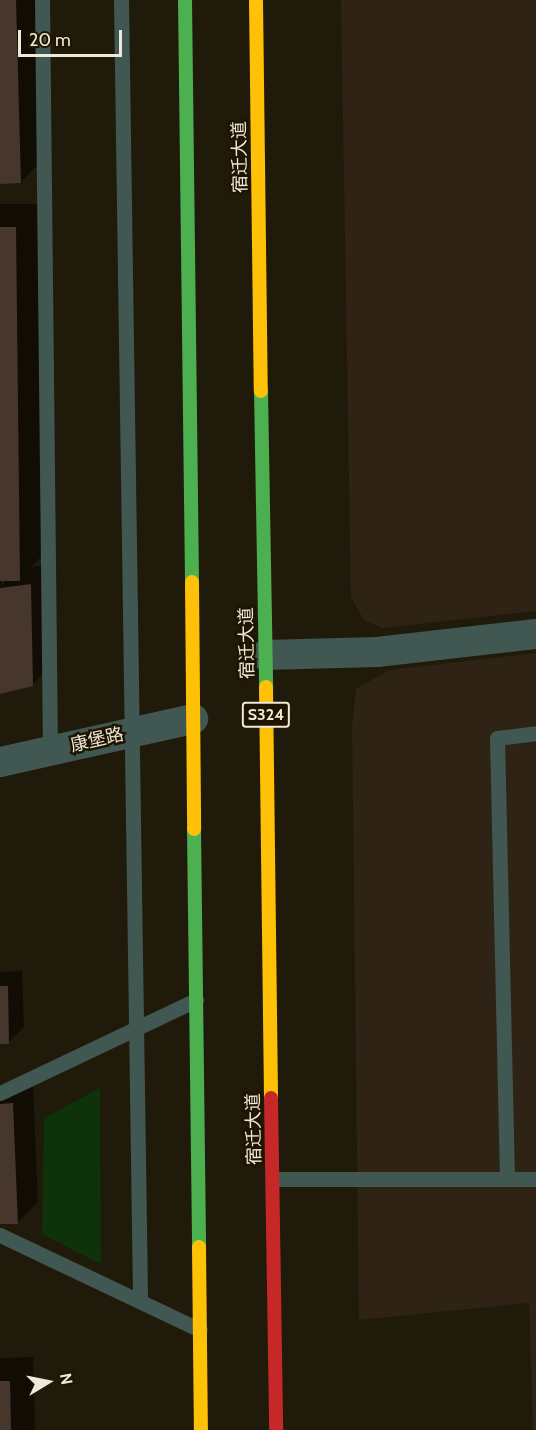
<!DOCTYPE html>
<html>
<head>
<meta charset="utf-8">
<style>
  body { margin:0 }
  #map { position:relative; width:536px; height:1430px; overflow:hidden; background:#201a0b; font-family:Cabin,"Noto Sans SC",sans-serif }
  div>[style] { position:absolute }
  .industrial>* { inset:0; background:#2e2315 }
  .green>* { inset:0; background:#0e330a }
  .shadow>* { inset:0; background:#0007 }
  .building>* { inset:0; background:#47362b }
  .lane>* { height:15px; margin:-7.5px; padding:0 7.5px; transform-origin:7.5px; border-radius:7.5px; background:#415751 }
  .street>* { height:30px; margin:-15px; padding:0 15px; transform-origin:15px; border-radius:15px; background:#415751 }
  .fast>* { height:14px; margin:-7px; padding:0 7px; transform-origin:7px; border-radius:7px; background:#4caf50 }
  .slow>* { height:14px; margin:-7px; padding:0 7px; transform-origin:7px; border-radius:7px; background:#ffc107 }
  .jam>* { height:14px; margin:-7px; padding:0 7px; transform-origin:7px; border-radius:7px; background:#c62828 }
  span { translate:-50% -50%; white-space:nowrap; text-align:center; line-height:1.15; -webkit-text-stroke:5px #1e1400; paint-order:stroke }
  .shield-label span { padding:2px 4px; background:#1e1400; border:2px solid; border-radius:4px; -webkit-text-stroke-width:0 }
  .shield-label { font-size:16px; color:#efe9d9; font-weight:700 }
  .street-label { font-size:18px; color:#efe9d9 }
  .north { position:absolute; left:18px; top:1352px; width:60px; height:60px; -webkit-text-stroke:4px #1e1400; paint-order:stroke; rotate:80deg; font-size:16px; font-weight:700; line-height:24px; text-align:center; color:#efe9d9 }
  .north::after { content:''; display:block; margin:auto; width:21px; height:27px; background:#efe9d9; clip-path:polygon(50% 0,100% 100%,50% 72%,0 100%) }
  .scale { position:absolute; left:18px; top:30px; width:104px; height:27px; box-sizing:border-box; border:3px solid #efe9d9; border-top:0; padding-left:8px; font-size:18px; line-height:21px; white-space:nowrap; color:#efe9d9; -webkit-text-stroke:4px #1e1400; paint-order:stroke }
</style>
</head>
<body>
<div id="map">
  <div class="industrial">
    <i style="clip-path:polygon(341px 0,536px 0,536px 611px,382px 628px,364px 620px,351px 598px)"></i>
    <i style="clip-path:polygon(536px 653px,536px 1430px,533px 1430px,529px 1303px,359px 1320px,352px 726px,356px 689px,389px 670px)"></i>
  </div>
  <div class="green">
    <i style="clip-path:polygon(100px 1088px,101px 1264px,42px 1234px,44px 1118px)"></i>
  </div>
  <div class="shadow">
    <i style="clip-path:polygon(0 0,40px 0,44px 158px,21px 182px,0 182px)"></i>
    <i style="clip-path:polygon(evenodd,0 204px,39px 204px,43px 555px,31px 567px,51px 564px,53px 664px,32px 685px,0 692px,0 204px,1px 579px,7px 579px,2px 585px,1px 579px)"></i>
    <i style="clip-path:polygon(22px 971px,24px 1027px,9px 1042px,0 1043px,0 972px)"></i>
    <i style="clip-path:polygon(33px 1083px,38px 1202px,18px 1222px,0 1223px,0 1085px)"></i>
    <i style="clip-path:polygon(33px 1357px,35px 1430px,0 1430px,0 1358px)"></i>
  </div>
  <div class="building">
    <i style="clip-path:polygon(0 0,16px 0,21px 183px,0 184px)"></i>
    <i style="clip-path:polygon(0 227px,16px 227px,20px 581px,0 581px)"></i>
    <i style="clip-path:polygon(31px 584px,33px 686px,0 694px,0 588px)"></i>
    <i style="clip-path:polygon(0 986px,8px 986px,9px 1044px,0 1044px)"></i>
    <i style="clip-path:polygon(13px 1103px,18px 1224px,0 1224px,0 1104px)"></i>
    <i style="clip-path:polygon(0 1381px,10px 1381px,11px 1430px,0 1430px)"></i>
  </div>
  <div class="lane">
    <i style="left:42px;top:0;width:751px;rotate:89.39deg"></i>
    <i style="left:121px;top:0;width:1301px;rotate:89.16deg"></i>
    <i style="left:0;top:1093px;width:217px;rotate:-25.4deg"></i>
    <i style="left:273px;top:1179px;width:234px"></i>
    <i style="left:507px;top:1179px;width:441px;rotate:-91.3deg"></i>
    <i style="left:497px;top:738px;width:39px;rotate:-7deg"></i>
    <i style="left:507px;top:1179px;width:29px"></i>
    <i style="left:0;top:1235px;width:221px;rotate:25.4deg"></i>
  </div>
  <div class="street">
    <i style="left:265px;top:655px;width:112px;rotate:-1.5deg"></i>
    <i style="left:377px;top:652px;width:160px;rotate:-6.5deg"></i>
    <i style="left:0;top:762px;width:198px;rotate:-12.6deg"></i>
  </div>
  <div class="fast">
    <i style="left:185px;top:0;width:582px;rotate:89.31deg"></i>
    <i style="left:261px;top:391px;width:296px;rotate:89deg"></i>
    <i style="left:194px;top:829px;width:418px;rotate:89.3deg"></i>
  </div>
  <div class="slow">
    <i style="left:256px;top:0;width:391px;rotate:89.3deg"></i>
    <i style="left:192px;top:582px;width:247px;rotate:89.5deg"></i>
    <i style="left:266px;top:687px;width:411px;rotate:89.3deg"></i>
    <i style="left:199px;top:1247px;width:183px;rotate:89.4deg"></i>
  </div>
  <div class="jam">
    <i style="left:271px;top:1098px;width:332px;rotate:89.1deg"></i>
  </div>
  <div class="shield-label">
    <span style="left:266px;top:715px">S324</span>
  </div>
  <div class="street-label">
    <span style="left:240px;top:157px;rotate:-91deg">宿迁大道</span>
    <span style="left:247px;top:643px;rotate:-91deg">宿迁大道</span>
    <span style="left:97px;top:740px;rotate:-13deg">康堡路</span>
    <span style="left:254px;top:1129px;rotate:-91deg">宿迁大道</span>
  </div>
  <div class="north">N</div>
  <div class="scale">20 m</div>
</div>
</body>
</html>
